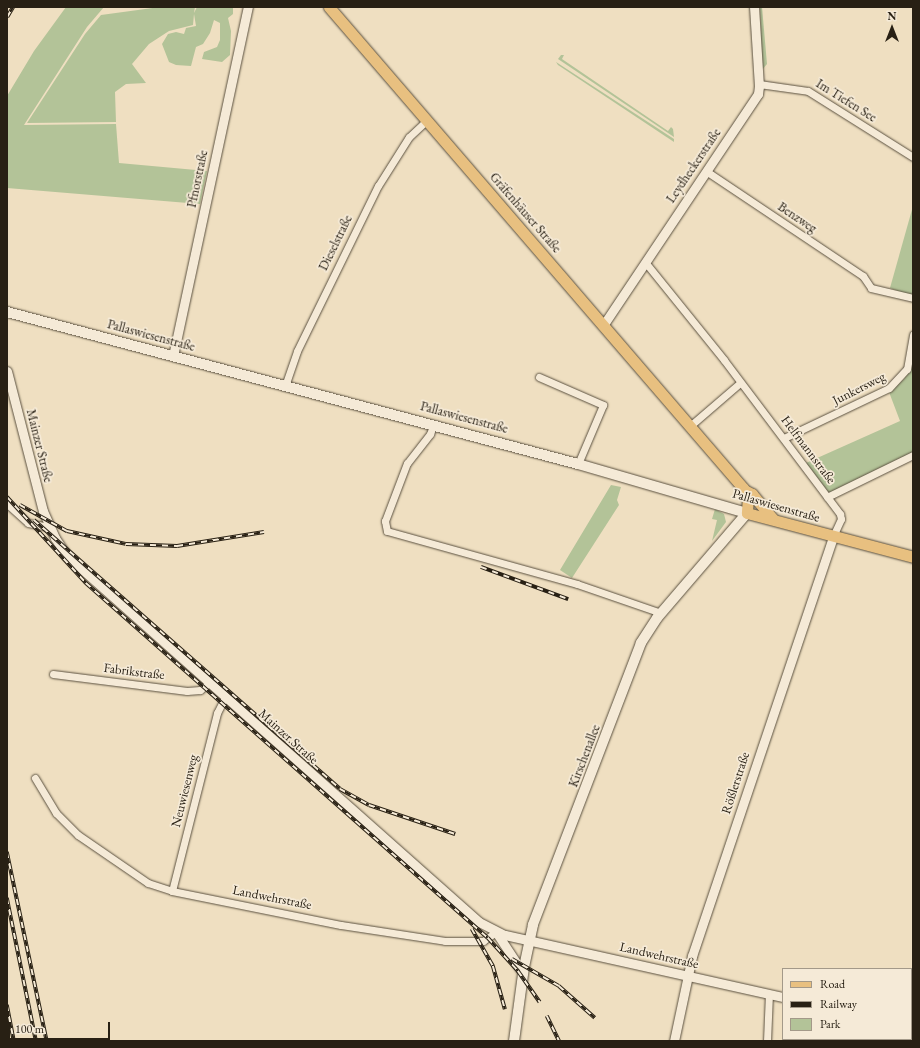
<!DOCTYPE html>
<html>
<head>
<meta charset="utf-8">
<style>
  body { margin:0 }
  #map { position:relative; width:920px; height:1048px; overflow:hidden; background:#efdfc1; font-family:"EB Garamond",serif }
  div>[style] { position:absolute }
  .green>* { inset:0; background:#b3c398 }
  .roads { filter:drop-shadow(0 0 1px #5a503f) drop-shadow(0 0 1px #5a503f) }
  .minor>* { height:7px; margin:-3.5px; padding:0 3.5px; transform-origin:3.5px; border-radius:3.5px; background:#f5ead7 }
  .tertiary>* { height:9px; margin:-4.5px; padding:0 4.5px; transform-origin:4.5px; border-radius:4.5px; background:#f5ead7 }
  .secondary>* { height:10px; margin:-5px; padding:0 5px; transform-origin:5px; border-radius:5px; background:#f5ead7 }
  .primary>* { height:11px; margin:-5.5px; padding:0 5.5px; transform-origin:5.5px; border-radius:5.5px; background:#e8c080 }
  .rail>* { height:3.5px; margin-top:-1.75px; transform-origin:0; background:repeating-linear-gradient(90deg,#f5ead7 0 6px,#282014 0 12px); box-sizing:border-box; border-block:1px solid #282014 }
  span { translate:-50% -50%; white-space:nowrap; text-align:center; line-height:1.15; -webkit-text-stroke:3.5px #f5ead7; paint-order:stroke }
  .street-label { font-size:13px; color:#282014 }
  .frame { position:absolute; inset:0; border:8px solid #282014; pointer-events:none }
  .legend { position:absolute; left:782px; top:968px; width:130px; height:72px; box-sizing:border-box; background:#f5ead7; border:1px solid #a39989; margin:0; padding:5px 7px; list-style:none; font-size:12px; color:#282014 }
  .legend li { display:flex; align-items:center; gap:8px; height:20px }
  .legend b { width:20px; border:1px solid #a39989 }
  .north { position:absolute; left:872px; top:8px; width:40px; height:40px; -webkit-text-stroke:3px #f5ead7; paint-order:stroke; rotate:0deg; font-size:11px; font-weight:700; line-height:16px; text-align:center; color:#282014 }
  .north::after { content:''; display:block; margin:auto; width:14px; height:18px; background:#282014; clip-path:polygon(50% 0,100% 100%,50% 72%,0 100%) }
  .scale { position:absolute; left:8px; top:1022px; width:102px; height:18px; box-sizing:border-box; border:2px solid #282014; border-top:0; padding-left:5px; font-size:12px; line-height:14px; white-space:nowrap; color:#282014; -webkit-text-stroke:3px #f5ead7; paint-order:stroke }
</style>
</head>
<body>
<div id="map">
  <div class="green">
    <i style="clip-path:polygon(66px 7px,104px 7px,87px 27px,24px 125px,116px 124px,119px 163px,207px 171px,200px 204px,7px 188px,7px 96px,34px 51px)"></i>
    <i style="clip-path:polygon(160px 7px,195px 7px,194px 13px,197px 7px,233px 7px,233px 14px,228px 18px,231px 31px,230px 55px,222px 62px,202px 59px,204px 52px,217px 47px,220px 40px,220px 23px,214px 20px,210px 33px,203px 44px,196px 47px,191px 66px,176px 65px,169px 62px,162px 44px,168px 34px,176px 32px,184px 34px,186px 28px,196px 26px,194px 14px,193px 25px,169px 31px,149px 44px,132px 64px,146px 83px,126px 84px,115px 92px,116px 122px,27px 123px,85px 34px,101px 15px)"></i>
    <i style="clip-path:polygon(760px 7px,762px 7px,767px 64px,762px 70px)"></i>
    <i style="clip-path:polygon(561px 55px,564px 55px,562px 59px,668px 131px,671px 127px,673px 129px,674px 137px,558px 59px)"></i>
    <i style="clip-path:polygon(556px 62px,674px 139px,674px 142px,558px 65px)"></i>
    <i style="clip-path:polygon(913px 206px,913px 297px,890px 288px)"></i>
    <i style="clip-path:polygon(913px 357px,913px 452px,829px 493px,806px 463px,900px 421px,889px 392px,904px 379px,911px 368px)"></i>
    <i style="clip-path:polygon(611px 485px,621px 487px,617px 500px,619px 505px,572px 578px,560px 570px)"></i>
    <i style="clip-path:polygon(715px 509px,724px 514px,726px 522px,712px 541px,717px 520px,712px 519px)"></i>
  </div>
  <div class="roads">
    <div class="minor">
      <i style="left:759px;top:84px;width:49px;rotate:8.1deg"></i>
      <i style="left:808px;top:91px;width:124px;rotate:32.2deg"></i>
      <i style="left:706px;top:171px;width:189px;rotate:33.8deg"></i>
      <i style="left:863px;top:276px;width:14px;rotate:56deg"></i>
      <i style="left:871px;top:288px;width:43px;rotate:13.4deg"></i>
      <i style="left:645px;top:262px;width:126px;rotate:51.1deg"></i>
      <i style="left:724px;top:360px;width:193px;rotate:53deg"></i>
      <i style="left:840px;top:514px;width:5px;rotate:79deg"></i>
      <i style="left:841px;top:519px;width:19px;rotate:115deg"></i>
      <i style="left:539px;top:377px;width:70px;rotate:23.6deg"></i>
      <i style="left:603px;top:405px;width:64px;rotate:113deg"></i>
      <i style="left:285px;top:386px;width:37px;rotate:-71deg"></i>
      <i style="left:297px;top:351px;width:184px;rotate:-63.9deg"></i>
      <i style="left:378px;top:186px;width:58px;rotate:-57.7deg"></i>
      <i style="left:409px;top:137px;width:23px;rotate:-43deg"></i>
      <i style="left:433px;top:425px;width:9px;rotate:108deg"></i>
      <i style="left:430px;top:434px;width:37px;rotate:128deg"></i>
      <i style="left:407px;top:463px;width:62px;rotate:110.8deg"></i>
      <i style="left:385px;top:521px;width:10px;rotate:79deg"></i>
      <i style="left:387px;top:531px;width:197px;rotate:15.6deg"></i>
      <i style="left:577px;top:584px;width:89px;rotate:19deg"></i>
      <i style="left:690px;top:426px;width:66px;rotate:-40.7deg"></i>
      <i style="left:784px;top:438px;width:116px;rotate:-25.5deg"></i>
      <i style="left:889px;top:388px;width:26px;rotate:-47deg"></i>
      <i style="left:907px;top:369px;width:35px;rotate:-80deg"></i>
      <i style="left:827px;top:497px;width:96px;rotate:-26deg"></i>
      <i style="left:7px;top:504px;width:28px;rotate:42deg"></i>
      <i style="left:28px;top:523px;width:21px;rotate:11deg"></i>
      <i style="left:53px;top:674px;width:135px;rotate:7.2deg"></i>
      <i style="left:187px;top:691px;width:13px;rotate:-4deg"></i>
      <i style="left:200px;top:690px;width:11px;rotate:-38deg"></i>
      <i style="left:35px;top:778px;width:41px;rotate:59deg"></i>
      <i style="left:56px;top:813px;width:31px;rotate:45deg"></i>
      <i style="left:78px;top:835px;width:85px;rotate:34.4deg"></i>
      <i style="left:148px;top:883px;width:25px;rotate:18deg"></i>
      <i style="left:172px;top:891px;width:172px;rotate:11.4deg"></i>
      <i style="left:341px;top:925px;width:105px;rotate:8.7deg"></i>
      <i style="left:445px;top:941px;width:38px"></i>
      <i style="left:483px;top:941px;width:16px;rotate:-35deg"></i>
      <i style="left:172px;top:891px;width:184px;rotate:-75.8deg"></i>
      <i style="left:217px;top:713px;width:18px;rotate:-63deg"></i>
      <i style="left:767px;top:1041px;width:47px;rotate:-87.6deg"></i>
    </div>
    <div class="tertiary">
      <i style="left:604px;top:324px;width:277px;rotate:-56.2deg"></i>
      <i style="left:758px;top:94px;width:8px;rotate:-83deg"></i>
      <i style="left:759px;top:86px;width:79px;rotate:-93.6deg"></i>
      <i style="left:173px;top:356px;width:357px;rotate:-77.9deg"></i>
      <i style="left:7px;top:371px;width:145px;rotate:75.6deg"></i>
      <i style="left:43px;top:511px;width:30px;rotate:66deg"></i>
      <i style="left:55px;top:538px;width:22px;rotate:56deg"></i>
      <i style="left:67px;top:556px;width:551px;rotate:41.62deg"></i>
      <i style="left:479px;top:922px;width:29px;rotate:27deg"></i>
      <i style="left:505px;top:935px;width:285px;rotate:12.6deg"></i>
      <i style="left:496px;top:932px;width:49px;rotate:56.6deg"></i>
      <i style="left:911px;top:1029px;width:2px"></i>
      <i style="left:674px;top:1041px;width:87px;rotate:-78deg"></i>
      <i style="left:692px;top:956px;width:443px;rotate:-71.4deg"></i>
    </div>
    <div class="secondary">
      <i style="left:7px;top:312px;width:591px;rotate:14.91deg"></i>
      <i style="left:578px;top:464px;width:176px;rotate:16.2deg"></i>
      <i style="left:747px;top:513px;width:138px;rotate:130.6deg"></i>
      <i style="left:657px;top:618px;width:30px;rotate:123deg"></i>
      <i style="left:641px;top:643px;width:302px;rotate:111deg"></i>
      <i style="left:533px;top:925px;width:43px;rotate:102.1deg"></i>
      <i style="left:524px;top:967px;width:75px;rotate:97.7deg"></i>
    </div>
    <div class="primary">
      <i style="left:329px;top:7px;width:635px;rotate:49.28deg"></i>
      <i style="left:743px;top:488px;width:10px;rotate:61deg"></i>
      <i style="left:748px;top:497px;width:16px;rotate:94deg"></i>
      <i style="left:747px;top:513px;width:172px;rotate:14.8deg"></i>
      <i style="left:746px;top:491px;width:7px;rotate:27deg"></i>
      <i style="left:752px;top:494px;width:33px;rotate:50deg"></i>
    </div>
  </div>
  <div class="rail">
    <i style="left:7px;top:17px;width:12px;rotate:-59deg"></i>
    <i style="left:7px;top:497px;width:117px;rotate:47.4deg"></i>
    <i style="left:86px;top:583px;width:536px;rotate:41.45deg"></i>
    <i style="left:488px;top:938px;width:45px;rotate:47.7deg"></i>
    <i style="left:518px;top:971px;width:38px;rotate:55deg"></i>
    <i style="left:20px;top:505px;width:54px;rotate:29deg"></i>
    <i style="left:67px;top:531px;width:60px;rotate:12.4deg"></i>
    <i style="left:126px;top:544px;width:51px;rotate:2.2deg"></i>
    <i style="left:177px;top:546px;width:88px;rotate:-9.1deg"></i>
    <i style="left:34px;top:520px;width:407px;rotate:41.3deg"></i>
    <i style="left:340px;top:789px;width:33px;rotate:29deg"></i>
    <i style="left:369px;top:805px;width:91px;rotate:18.6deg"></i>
    <i style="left:481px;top:567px;width:93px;rotate:20.2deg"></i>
    <i style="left:7px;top:852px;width:193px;rotate:78.1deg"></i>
    <i style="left:7px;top:898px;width:146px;rotate:78.5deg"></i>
    <i style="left:472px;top:929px;width:43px;rotate:60.4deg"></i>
    <i style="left:493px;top:966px;width:45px;rotate:74.4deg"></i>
    <i style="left:512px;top:959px;width:54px;rotate:29.9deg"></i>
    <i style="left:559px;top:986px;width:48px;rotate:41.6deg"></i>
    <i style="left:7px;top:1005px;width:37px;rotate:79deg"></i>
    <i style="left:547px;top:1016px;width:28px;rotate:64deg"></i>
  </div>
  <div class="street-label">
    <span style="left:846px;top:101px;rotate:32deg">Im Tiefen See</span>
    <span style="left:694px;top:166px;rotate:-56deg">Leydheckerstraße</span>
    <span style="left:198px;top:179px;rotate:-78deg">Pfnorstraße</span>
    <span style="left:525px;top:213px;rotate:49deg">Gräfenhäuser Straße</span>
    <span style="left:797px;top:218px;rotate:34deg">Benzweg</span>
    <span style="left:336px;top:243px;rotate:-64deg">Dieselstraße</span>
    <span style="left:151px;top:336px;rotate:15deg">Pallaswiesenstraße</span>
    <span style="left:859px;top:389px;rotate:-27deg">Junkersweg</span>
    <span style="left:464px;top:418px;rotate:15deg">Pallaswiesenstraße</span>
    <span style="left:39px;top:446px;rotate:76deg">Mainzer Straße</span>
    <span style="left:808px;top:450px;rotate:53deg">Helfmannstraße</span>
    <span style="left:776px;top:506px;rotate:16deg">Pallaswiesenstraße</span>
    <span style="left:134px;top:672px;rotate:7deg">Fabrikstraße</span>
    <span style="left:288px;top:737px;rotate:42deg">Mainzer Straße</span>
    <span style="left:585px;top:756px;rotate:-69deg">Kirschenallee</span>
    <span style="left:736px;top:783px;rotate:-72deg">Rößlerstraße</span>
    <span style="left:185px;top:791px;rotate:-76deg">Neuwiesenweg</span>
    <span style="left:272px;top:898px;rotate:11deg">Landwehrstraße</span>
    <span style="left:659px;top:956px;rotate:13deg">Landwehrstraße</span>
  </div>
  <div class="frame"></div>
  <ul class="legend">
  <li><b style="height:5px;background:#e8c080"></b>Road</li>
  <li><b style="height:5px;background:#282014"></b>Railway</li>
  <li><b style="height:11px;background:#b3c398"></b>Park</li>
  </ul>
  <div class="north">N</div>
  <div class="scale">100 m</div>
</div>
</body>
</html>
